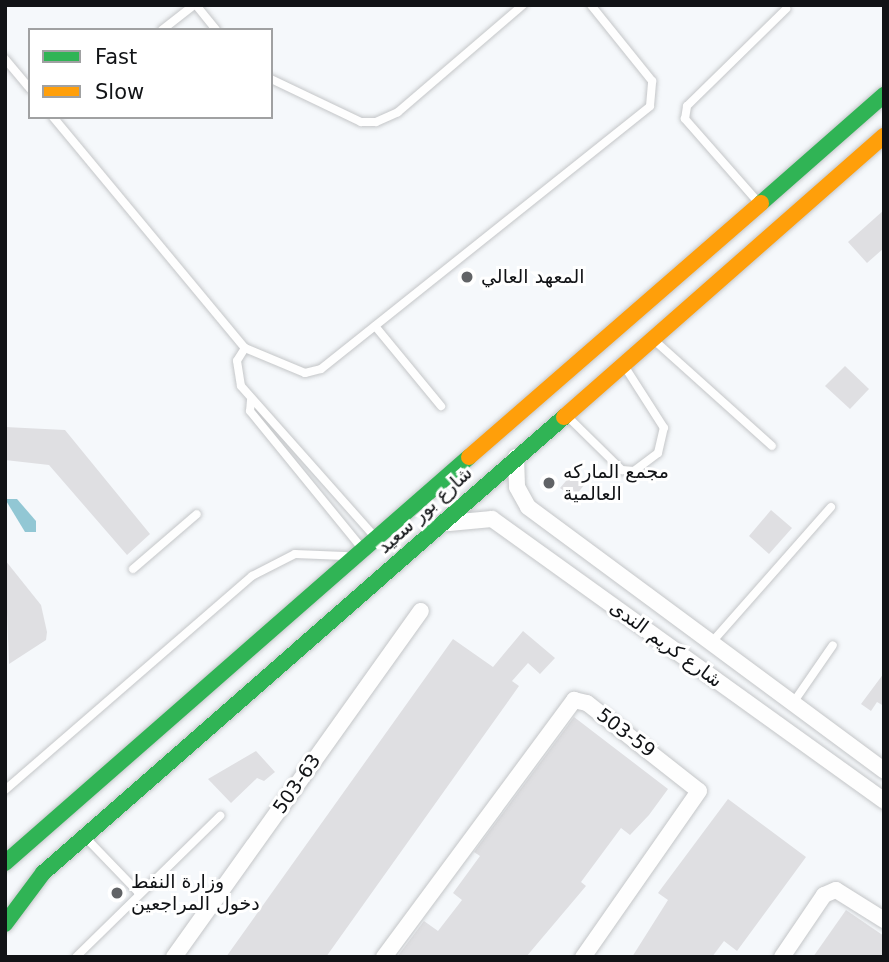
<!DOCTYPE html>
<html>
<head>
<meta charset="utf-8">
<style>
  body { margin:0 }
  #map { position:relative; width:889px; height:962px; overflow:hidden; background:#f5f8fb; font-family:"DejaVu Sans",Cairo,sans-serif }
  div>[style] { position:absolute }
  .water>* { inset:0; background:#92c7d4 }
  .building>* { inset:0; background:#dfdfe2 }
  .roads { filter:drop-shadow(0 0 2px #c4c6c8) drop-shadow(0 0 2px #c4c6c8) }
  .lane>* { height:8px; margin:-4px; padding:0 4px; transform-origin:4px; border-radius:4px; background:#fefefe }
  .street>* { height:16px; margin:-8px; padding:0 8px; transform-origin:8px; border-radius:8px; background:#fefefe }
  .fast>* { height:16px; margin:-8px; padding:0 8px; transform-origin:8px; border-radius:8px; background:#30b455 }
  .slow>* { height:16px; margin:-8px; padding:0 8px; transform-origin:8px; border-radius:8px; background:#ff9f0a }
  .dots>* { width:19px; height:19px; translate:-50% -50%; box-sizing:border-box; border:4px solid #fff; border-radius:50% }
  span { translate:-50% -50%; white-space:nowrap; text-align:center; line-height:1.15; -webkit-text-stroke:6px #fff; paint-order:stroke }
  .poi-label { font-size:19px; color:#111316 }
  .left { translate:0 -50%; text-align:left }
  .street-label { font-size:19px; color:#111316 }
  .frame { position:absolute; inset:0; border:7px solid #111316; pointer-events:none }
  .legend { position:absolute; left:28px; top:28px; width:245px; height:91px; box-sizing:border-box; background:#fff; border:2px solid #a0a1a2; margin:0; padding:9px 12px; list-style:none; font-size:21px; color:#111316 }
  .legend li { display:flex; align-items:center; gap:14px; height:35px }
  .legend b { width:35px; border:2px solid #a0a1a2 }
</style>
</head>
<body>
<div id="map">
  <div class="water">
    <i style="clip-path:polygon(5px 499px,17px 499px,36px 521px,36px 532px,25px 532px)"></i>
  </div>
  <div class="building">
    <i style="clip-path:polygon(884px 210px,884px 248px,867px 263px,848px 242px)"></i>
    <i style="clip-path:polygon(845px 366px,869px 389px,850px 409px,825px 386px)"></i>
    <i style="clip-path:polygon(5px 427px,65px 430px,150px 534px,127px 555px,49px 465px,5px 460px)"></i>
    <i style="clip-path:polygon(571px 475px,584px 485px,574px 498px,560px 488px)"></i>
    <i style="clip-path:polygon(771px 510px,792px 528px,769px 554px,749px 536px)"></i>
    <i style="clip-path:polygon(5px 560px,41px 605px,47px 632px,46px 640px,9px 664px)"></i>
    <i style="clip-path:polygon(523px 631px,555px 658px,540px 674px,528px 663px,512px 681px,519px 686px,326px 957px,226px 957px,453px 639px,493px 667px)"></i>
    <i style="clip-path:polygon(884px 673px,884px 706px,877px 702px,871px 711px,861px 704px)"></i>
    <i style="clip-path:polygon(574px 717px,668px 789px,649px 815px,630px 835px,621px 828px,581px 882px,586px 886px,526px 957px,397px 957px,424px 921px,438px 931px,462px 900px,453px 893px,480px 856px,474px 852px)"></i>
    <i style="clip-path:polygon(256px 751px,275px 772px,264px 781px,257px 778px,231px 803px,208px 779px)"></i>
    <i style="clip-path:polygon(728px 799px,806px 857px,737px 951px,724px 941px,712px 957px,632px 957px,668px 900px,658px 893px)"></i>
    <i style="clip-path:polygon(846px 910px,884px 936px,884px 957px,813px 957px)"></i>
  </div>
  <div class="roads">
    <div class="lane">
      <i style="left:196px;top:5px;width:32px;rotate:51deg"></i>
      <i style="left:162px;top:30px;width:41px;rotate:-38deg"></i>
      <i style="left:5px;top:59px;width:39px;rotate:50deg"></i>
      <i style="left:271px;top:79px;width:100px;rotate:25.5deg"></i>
      <i style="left:361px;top:122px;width:15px"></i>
      <i style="left:376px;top:122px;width:24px;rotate:-24deg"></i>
      <i style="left:398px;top:112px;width:165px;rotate:-40.6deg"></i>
      <i style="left:53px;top:117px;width:300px;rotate:50.3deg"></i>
      <i style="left:245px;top:348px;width:65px;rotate:22.6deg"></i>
      <i style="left:305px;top:373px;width:16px;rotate:-14deg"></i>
      <i style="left:321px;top:369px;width:421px;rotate:-38.6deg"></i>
      <i style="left:650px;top:106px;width:25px;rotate:-85deg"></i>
      <i style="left:652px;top:81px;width:97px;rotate:-128.8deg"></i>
      <i style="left:758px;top:202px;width:111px;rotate:-131.3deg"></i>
      <i style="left:685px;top:119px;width:13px;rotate:-81deg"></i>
      <i style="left:687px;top:106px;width:139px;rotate:-44.4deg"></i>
      <i style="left:375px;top:326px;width:104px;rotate:50.5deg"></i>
      <i style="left:655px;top:341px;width:157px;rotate:41.9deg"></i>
      <i style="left:245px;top:348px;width:15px;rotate:122deg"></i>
      <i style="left:237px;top:361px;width:25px;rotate:81deg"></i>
      <i style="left:241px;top:386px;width:202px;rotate:48.4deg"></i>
      <i style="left:251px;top:400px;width:11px;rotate:95deg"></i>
      <i style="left:250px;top:411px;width:176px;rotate:50.8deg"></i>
      <i style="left:568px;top:417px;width:76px;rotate:44.5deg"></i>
      <i style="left:622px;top:470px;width:12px;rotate:5deg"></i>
      <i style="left:634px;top:471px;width:30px;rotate:-37deg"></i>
      <i style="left:658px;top:453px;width:26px;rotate:-77deg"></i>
      <i style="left:664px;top:428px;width:72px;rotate:-122.6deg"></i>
      <i style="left:133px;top:569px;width:84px;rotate:-40.7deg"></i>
      <i style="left:712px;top:642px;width:180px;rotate:-48.6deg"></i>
      <i style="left:793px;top:703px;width:70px;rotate:-55.4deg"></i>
      <i style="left:5px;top:790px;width:327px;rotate:-40.9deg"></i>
      <i style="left:252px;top:576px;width:48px;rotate:-27.1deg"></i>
      <i style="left:295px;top:554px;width:50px;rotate:2.3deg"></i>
      <i style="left:87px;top:839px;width:76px;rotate:46.1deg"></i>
      <i style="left:76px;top:957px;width:202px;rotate:-44.4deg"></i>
    </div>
    <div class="street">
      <i style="left:516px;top:457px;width:30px;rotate:88deg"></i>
      <i style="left:517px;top:487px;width:23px;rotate:61deg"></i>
      <i style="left:528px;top:507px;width:443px;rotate:36.5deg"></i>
      <i style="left:449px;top:523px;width:43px;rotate:-5.3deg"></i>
      <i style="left:492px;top:519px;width:483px;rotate:35.7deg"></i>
      <i style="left:174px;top:957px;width:425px;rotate:-54.5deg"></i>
      <i style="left:384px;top:957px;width:320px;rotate:-53.5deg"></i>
      <i style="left:574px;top:700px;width:13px;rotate:13deg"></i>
      <i style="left:587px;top:703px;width:142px;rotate:38.2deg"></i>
      <i style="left:699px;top:791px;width:203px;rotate:124.9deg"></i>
      <i style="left:782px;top:957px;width:75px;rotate:-55.9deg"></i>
      <i style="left:824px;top:895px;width:13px;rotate:-23deg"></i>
      <i style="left:836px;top:890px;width:57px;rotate:32deg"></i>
    </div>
    <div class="fast">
      <i style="left:761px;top:203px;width:164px;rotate:-41.3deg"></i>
      <i style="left:5px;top:863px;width:617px;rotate:-41.19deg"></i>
      <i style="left:5px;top:924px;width:64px;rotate:-53.3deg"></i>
      <i style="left:43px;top:873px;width:692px;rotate:-41.19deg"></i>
    </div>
    <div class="slow">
      <i style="left:564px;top:417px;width:426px;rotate:-41.3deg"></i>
      <i style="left:469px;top:457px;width:387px;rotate:-41deg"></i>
    </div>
  </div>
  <div class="dots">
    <i style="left:467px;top:277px;background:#616366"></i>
    <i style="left:549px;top:483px;background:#616366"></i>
    <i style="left:117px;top:893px;background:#616366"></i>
  </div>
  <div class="poi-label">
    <span class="left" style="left:481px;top:277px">المعهد العالي</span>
    <span class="left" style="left:563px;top:483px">مجمع الماركه<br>العالمية</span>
    <span class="left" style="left:131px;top:893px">وزارة النفط<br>دخول المراجعين</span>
  </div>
  <div class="street-label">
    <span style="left:425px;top:510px;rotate:-42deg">شارع بور سعيد</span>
    <span style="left:666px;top:644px;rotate:36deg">شارع كريم الندى</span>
    <span style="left:626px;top:733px;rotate:37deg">503-59</span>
    <span style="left:297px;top:784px;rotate:-55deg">503-63</span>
  </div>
  <div class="frame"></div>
  <ul class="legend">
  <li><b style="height:9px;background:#30b455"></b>Fast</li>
  <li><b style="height:9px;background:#ff9f0a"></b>Slow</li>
  </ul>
</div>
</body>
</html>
